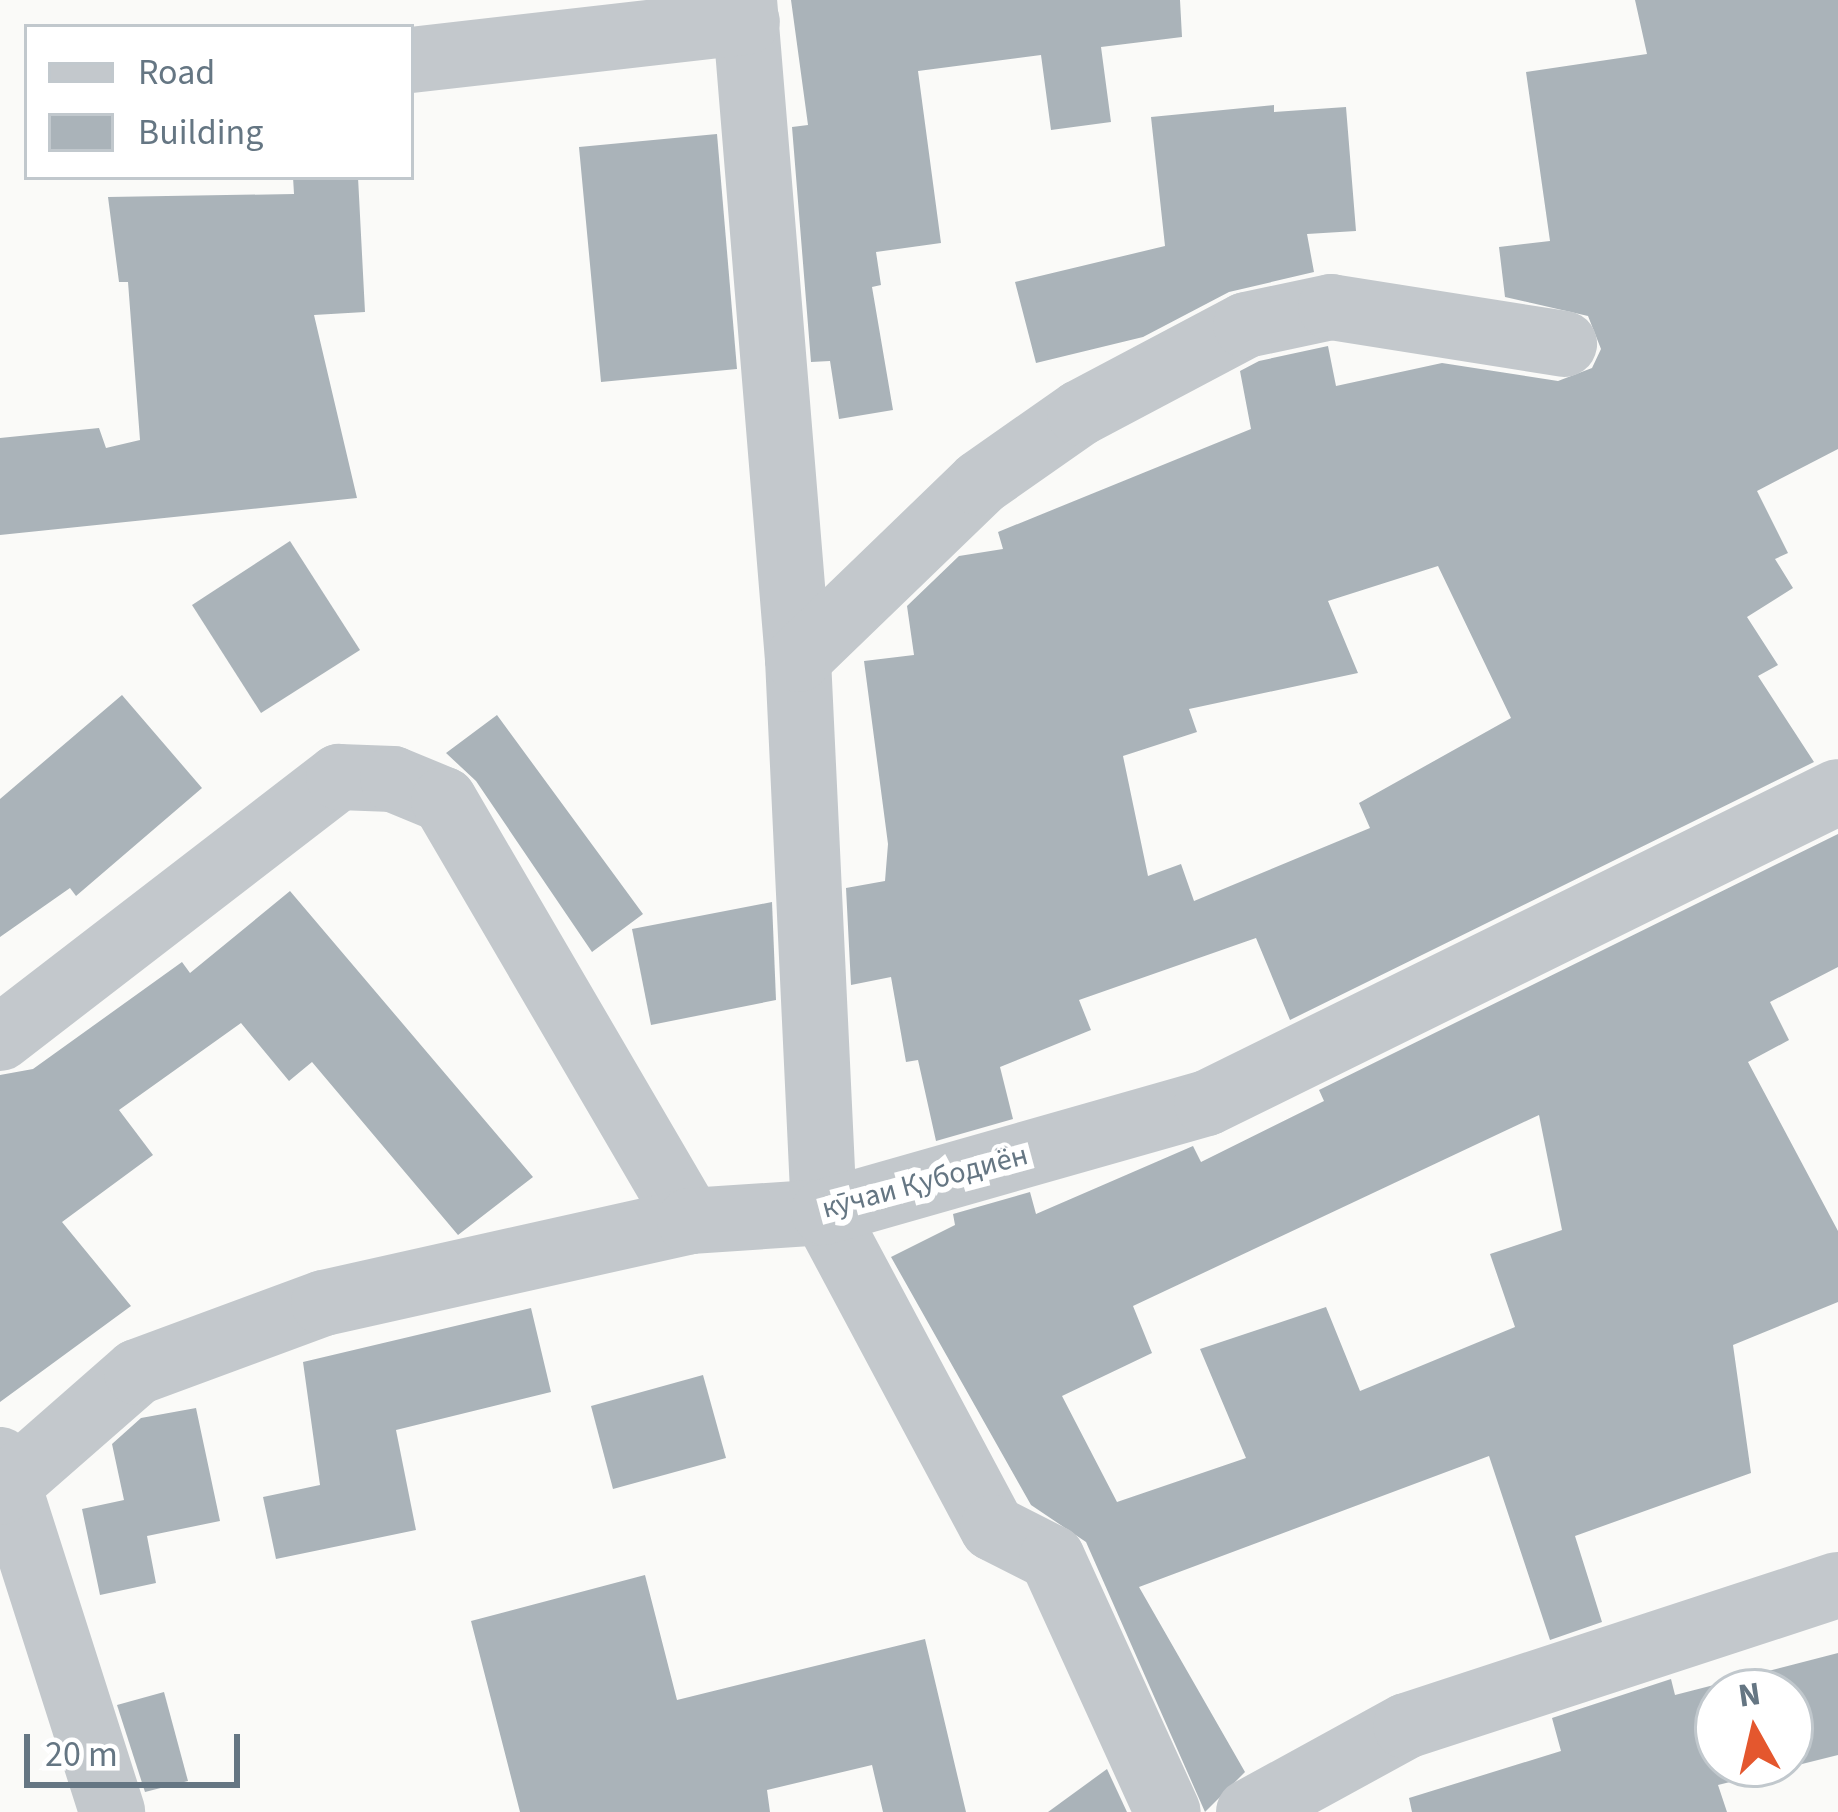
<!DOCTYPE html>
<html>
<head>
<meta charset="utf-8">
<style>
  body { margin:0 }
  #map { position:relative; width:1838px; height:1812px; overflow:hidden; background:#fafaf8; font-family:"Source Sans 3",sans-serif }
  div>[style] { position:absolute }
  .building>* { inset:0; background:#aab3b9 }
  .minor>* { height:66px; margin:-33px; padding:0 33px; transform-origin:33px; border-radius:33px; background:#c3c8cc }
  span { translate:-50% -50%; white-space:nowrap; text-align:center; line-height:1.15; -webkit-text-stroke:12px #fff; paint-order:stroke }
  .street-label { font-size:30px; color:#657683 }
  .legend { position:absolute; left:24px; top:24px; width:390px; height:156px; box-sizing:border-box; background:#fff; border:3px solid #c1c8cd; margin:0; padding:15px 21px; list-style:none; font-size:36px; color:#657683 }
  .legend li { display:flex; align-items:center; gap:24px; height:60px }
  .legend b { width:60px; border:3px solid #c1c8cd }
  .north { position:absolute; left:1694px; top:1668px; width:120px; height:120px; box-sizing:border-box; background:#fff; border:3px solid #c1c8cd; border-radius:50%; rotate:352deg; font-size:33px; font-weight:700; line-height:48px; text-align:center; color:#657683 }
  .north::after { content:''; display:block; margin:auto; width:42px; height:54px; background:#e4572e; clip-path:polygon(50% 0,100% 100%,50% 72%,0 100%) }
  .scale { position:absolute; left:24px; top:1734px; width:216px; height:54px; box-sizing:border-box; border:6px solid #657683; border-top:0; padding-left:15px; font-size:36px; line-height:42px; white-space:nowrap; color:#657683; -webkit-text-stroke:9px #fff; paint-order:stroke }
</style>
</head>
<body>
<div id="map">
  <div class="building">
    <i style="clip-path:polygon(791px 0,1180px 0,1182px 37px,1101px 47px,1111px 122px,1051px 130px,1041px 55px,918px 71px,941px 243px,876px 252px,881px 285px,872px 287px,893px 410px,839px 419px,830px 361px,811px 362px,792px 127px,808px 125px)"></i>
    <i style="clip-path:polygon(evenodd,1635px 0,1838px 0,1838px 449px,1757px 491px,1788px 553px,1775px 559px,1793px 588px,1747px 617px,1778px 665px,1758px 676px,1814px 762px,1290px 1020px,1256px 938px,1079px 1000px,1091px 1030px,1000px 1067px,1013px 1119px,936px 1141px,918px 1060px,906px 1062px,891px 977px,851px 985px,846px 888px,885px 881px,888px 844px,864px 661px,914px 655px,907px 606px,959px 556px,1003px 549px,998px 532px,1251px 429px,1240px 371px,1259px 361px,1328px 346px,1336px 386px,1442px 363px,1558px 381px,1592px 368px,1601px 349px,1588px 316px,1505px 297px,1499px 247px,1550px 241px,1526px 72px,1647px 54px,1635px 0,1438px 566px,1511px 718px,1359px 803px,1370px 828px,1194px 901px,1181px 864px,1148px 876px,1123px 756px,1197px 732px,1189px 709px,1358px 673px,1328px 601px,1438px 566px)"></i>
    <i style="clip-path:polygon(1274px 105px,1274px 112px,1346px 107px,1356px 231px,1307px 234px,1314px 272px,1229px 292px,1143px 337px,1036px 363px,1015px 282px,1165px 246px,1151px 117px)"></i>
    <i style="clip-path:polygon(717px 134px,737px 369px,601px 382px,579px 147px)"></i>
    <i style="clip-path:polygon(293px 177px,358px 177px,365px 312px,314px 315px,357px 498px,0 535px,0 438px,99px 428px,106px 448px,140px 440px,128px 282px,119px 282px,108px 197px,294px 194px)"></i>
    <i style="clip-path:polygon(290px 541px,360px 650px,261px 713px,192px 605px)"></i>
    <i style="clip-path:polygon(122px 695px,202px 788px,76px 896px,70px 888px,0 937px,0 799px)"></i>
    <i style="clip-path:polygon(497px 715px,643px 914px,592px 952px,476px 781px,446px 753px)"></i>
    <i style="clip-path:polygon(evenodd,1838px 834px,1838px 967px,1770px 1002px,1789px 1040px,1748px 1062px,1838px 1231px,1838px 1302px,1733px 1345px,1751px 1473px,1575px 1536px,1602px 1622px,1550px 1640px,1489px 1456px,1139px 1587px,1245px 1772px,1205px 1812px,1086px 1542px,1031px 1505px,891px 1257px,955px 1225px,953px 1214px,1030px 1192px,1036px 1214px,1193px 1146px,1201px 1162px,1324px 1101px,1319px 1090px,1838px 834px,1539px 1115px,1562px 1230px,1490px 1254px,1515px 1327px,1360px 1391px,1326px 1307px,1200px 1349px,1246px 1458px,1117px 1502px,1062px 1396px,1152px 1353px,1133px 1306px,1539px 1115px)"></i>
    <i style="clip-path:polygon(290px 891px,533px 1177px,458px 1235px,312px 1062px,289px 1081px,241px 1023px,119px 1110px,153px 1155px,62px 1222px,131px 1306px,0 1402px,0 1075px,33px 1069px,182px 962px,190px 973px)"></i>
    <i style="clip-path:polygon(772px 902px,776px 1000px,651px 1025px,632px 929px)"></i>
    <i style="clip-path:polygon(531px 1308px,551px 1392px,396px 1430px,416px 1530px,276px 1559px,263px 1497px,320px 1485px,303px 1362px)"></i>
    <i style="clip-path:polygon(703px 1375px,726px 1458px,613px 1489px,591px 1406px)"></i>
    <i style="clip-path:polygon(196px 1408px,220px 1521px,147px 1536px,156px 1583px,100px 1595px,82px 1509px,124px 1500px,112px 1444px,141px 1418px)"></i>
    <i style="clip-path:polygon(645px 1575px,677px 1700px,925px 1639px,966px 1812px,883px 1812px,872px 1765px,767px 1790px,770px 1812px,520px 1812px,471px 1621px)"></i>
    <i style="clip-path:polygon(evenodd,1838px 1653px,1838px 1755px,1718px 1785px,1727px 1812px,1412px 1812px,1409px 1798px,1561px 1751px,1552px 1718px,1671px 1679px,1675px 1695px,1838px 1653px,1718px 1692px,1790px 1692px,1790px 1764px,1718px 1764px,1718px 1692px)"></i>
    <i style="clip-path:polygon(164px 1692px,188px 1781px,145px 1792px,117px 1705px)"></i>
    <i style="clip-path:polygon(1107px 1769px,1127px 1812px,1048px 1812px)"></i>
  </div>
  <div class="minor">
    <i style="left:744px;top:0;width:661px;rotate:85.32deg"></i>
    <i style="left:798px;top:659px;width:554px;rotate:87.31deg"></i>
    <i style="left:824px;top:1212px;width:358px;rotate:61.9deg"></i>
    <i style="left:993px;top:1528px;width:66px;rotate:27deg"></i>
    <i style="left:1052px;top:1558px;width:279px;rotate:65.5deg"></i>
    <i style="left:411px;top:60px;width:338px;rotate:-6.5deg"></i>
    <i style="left:798px;top:659px;width:253px;rotate:-44deg"></i>
    <i style="left:980px;top:483px;width:122px;rotate:-35deg"></i>
    <i style="left:1080px;top:413px;width:188px;rotate:-27.9deg"></i>
    <i style="left:1246px;top:325px;width:87px;rotate:-12deg"></i>
    <i style="left:1331px;top:307px;width:236px;rotate:9deg"></i>
    <i style="left:0;top:1038px;width:428px;rotate:-37.6deg"></i>
    <i style="left:339px;top:777px;width:54px;rotate:2.1deg"></i>
    <i style="left:393px;top:779px;width:55px;rotate:22.4deg"></i>
    <i style="left:444px;top:800px;width:488px;rotate:59.7deg"></i>
    <i style="left:0;top:1460px;width:369px;rotate:72.3deg"></i>
    <i style="left:0;top:1492px;width:182px;rotate:-41.2deg"></i>
    <i style="left:137px;top:1372px;width:199px;rotate:-20.3deg"></i>
    <i style="left:324px;top:1303px;width:375px;rotate:-12.6deg"></i>
    <i style="left:690px;top:1221px;width:134px;rotate:-3.8deg"></i>
    <i style="left:824px;top:1212px;width:398px;rotate:-15.9deg"></i>
    <i style="left:1207px;top:1103px;width:703px;rotate:-26.24deg"></i>
    <i style="left:1249px;top:1812px;width:179px;rotate:-28.7deg"></i>
    <i style="left:1406px;top:1726px;width:454px;rotate:-18.1deg"></i>
  </div>
  <div class="street-label">
    <span style="left:925px;top:1182px;rotate:-15deg">кӯчаи Қубодиён</span>
  </div>
  <ul class="legend">
  <li><b style="height:15px;background:#c3c8cc"></b>Road</li>
  <li><b style="height:33px;background:#aab3b9"></b>Building</li>
  </ul>
  <div class="north">N</div>
  <div class="scale">20 m</div>
</div>
</body>
</html>
